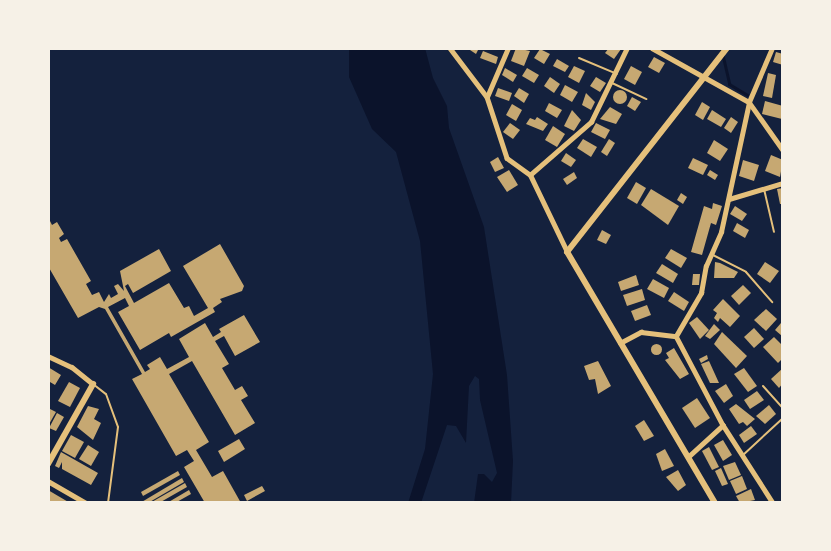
<!DOCTYPE html>
<html>
<head>
<meta charset="utf-8">
<style>
  body { margin:0 }
  #map { position:relative; width:831px; height:551px; overflow:hidden; background:#14213d; font-family:Raleway,sans-serif }
  div>[style] { position:absolute }
  .water>* { inset:0; background:#0b132b }
  .stream>* { height:3px; margin:-1.5px; padding:0 1.5px; transform-origin:1.5px; border-radius:1.5px; background:#0b132b }
  .building>* { inset:0; background:#c6a872 }
  .round { border-radius:50% }
  .service>* { height:2px; margin:-1px; padding:0 1px; transform-origin:1px; border-radius:1px; background:#e5c07b }
  .minor>* { height:4.5px; margin:-2.25px; padding:0 2.25px; transform-origin:2.25px; border-radius:2.25px; background:#e5c07b }
  .tertiary>* { height:6px; margin:-3px; padding:0 3px; transform-origin:3px; border-radius:3px; background:#e5c07b }
  span { translate:-50% -50%; white-space:nowrap; text-align:center; line-height:1.15; -webkit-text-stroke:6px #f6f1e7; paint-order:stroke }
  .frame { position:absolute; inset:0; border:50px solid #f6f1e7; pointer-events:none }
</style>
</head>
<body>
<div id="map">
  <div class="water">
    <i style="clip-path:polygon(349px 48px,425px 48px,433px 78px,447px 106px,449px 128px,484px 227px,507px 375px,513px 461px,511px 503px,474px 503px,478px 474px,484px 474px,492px 482px,497px 473px,480px 400px,479px 379px,475px 376px,469px 386px,466px 443px,456px 426px,447px 425px,421px 503px,408px 503px,425px 449px,433px 374px,420px 241px,396px 152px,372px 129px,349px 77px)"></i>
  </div>
  <div class="stream">
    <i style="left:721px;top:48px;width:37px;rotate:77deg"></i>
    <i style="left:729px;top:84px;width:21px;rotate:31deg"></i>
  </div>
  <div class="building">
    <i style="clip-path:polygon(467px 48px,479px 48px,476px 54px)"></i>
    <i style="clip-path:polygon(516px 48px,530px 51px,524px 66px,511px 61px)"></i>
    <i style="clip-path:polygon(609px 48px,619px 48px,621px 49px,614px 59px,605px 53px)"></i>
    <i style="clip-path:polygon(540px 49px,550px 54px,544px 64px,534px 58px)"></i>
    <i style="clip-path:polygon(483px 51px,498px 57px,496px 64px,480px 58px)"></i>
    <i style="clip-path:polygon(776px 52px,783px 54px,783px 65px,773px 62px)"></i>
    <i style="clip-path:polygon(654px 57px,665px 63px,659px 73px,648px 67px)"></i>
    <i style="clip-path:polygon(557px 59px,569px 66px,565px 72px,553px 66px)"></i>
    <i style="clip-path:polygon(574px 66px,585px 71px,579px 83px,568px 77px)"></i>
    <i style="clip-path:polygon(631px 66px,642px 72px,635px 85px,624px 79px)"></i>
    <i style="clip-path:polygon(505px 68px,517px 75px,513px 82px,502px 75px)"></i>
    <i style="clip-path:polygon(527px 68px,539px 75px,534px 83px,522px 76px)"></i>
    <i style="clip-path:polygon(768px 73px,776px 75px,772px 98px,763px 96px)"></i>
    <i style="clip-path:polygon(550px 77px,560px 84px,554px 93px,544px 86px)"></i>
    <i style="clip-path:polygon(596px 77px,606px 83px,600px 92px,590px 86px)"></i>
    <i style="clip-path:polygon(565px 85px,578px 92px,572px 102px,560px 95px)"></i>
    <i style="clip-path:polygon(498px 88px,512px 93px,509px 101px,495px 96px)"></i>
    <i style="clip-path:polygon(519px 88px,529px 94px,524px 103px,514px 96px)"></i>
    <i class="round" style="left:613px;top:90px;width:14px;height:14px"></i>
    <i style="clip-path:polygon(586px 93px,595px 102px,591px 110px,582px 105px)"></i>
    <i style="clip-path:polygon(632px 97px,641px 102px,635px 111px,627px 106px)"></i>
    <i style="clip-path:polygon(765px 101px,783px 106px,782px 119px,762px 114px)"></i>
    <i style="clip-path:polygon(702px 102px,710px 107px,703px 120px,695px 115px)"></i>
    <i style="clip-path:polygon(549px 103px,562px 110px,557px 118px,545px 111px)"></i>
    <i style="clip-path:polygon(512px 104px,522px 110px,516px 121px,506px 115px)"></i>
    <i style="clip-path:polygon(610px 107px,622px 114px,616px 124px,600px 119px)"></i>
    <i style="clip-path:polygon(572px 110px,581px 120px,574px 131px,564px 126px)"></i>
    <i style="clip-path:polygon(712px 110px,726px 119px,721px 127px,707px 119px)"></i>
    <i style="clip-path:polygon(537px 117px,548px 124px,543px 131px,526px 124px,530px 118px,535px 120px)"></i>
    <i style="clip-path:polygon(731px 117px,738px 122px,731px 133px,724px 128px)"></i>
    <i style="clip-path:polygon(510px 123px,520px 130px,513px 139px,503px 132px)"></i>
    <i style="clip-path:polygon(596px 123px,610px 130px,605px 139px,591px 132px)"></i>
    <i style="clip-path:polygon(553px 126px,565px 134px,557px 147px,545px 140px)"></i>
    <i style="clip-path:polygon(583px 139px,597px 147px,591px 157px,577px 148px)"></i>
    <i style="clip-path:polygon(609px 139px,615px 143px,607px 156px,601px 152px)"></i>
    <i style="clip-path:polygon(714px 140px,728px 149px,720px 161px,707px 153px)"></i>
    <i style="clip-path:polygon(566px 153px,576px 160px,571px 167px,561px 161px)"></i>
    <i style="clip-path:polygon(771px 155px,783px 160px,780px 177px,765px 171px)"></i>
    <i style="clip-path:polygon(498px 157px,504px 168px,495px 172px,490px 162px)"></i>
    <i style="clip-path:polygon(693px 158px,708px 165px,703px 175px,688px 168px)"></i>
    <i style="clip-path:polygon(743px 160px,759px 165px,754px 181px,739px 176px)"></i>
    <i style="clip-path:polygon(509px 170px,518px 185px,507px 192px,497px 177px)"></i>
    <i style="clip-path:polygon(710px 170px,718px 175px,715px 180px,707px 175px)"></i>
    <i style="clip-path:polygon(574px 172px,577px 178px,567px 185px,563px 179px)"></i>
    <i style="clip-path:polygon(636px 182px,646px 188px,637px 204px,627px 198px)"></i>
    <i style="clip-path:polygon(783px 188px,783px 204px,780px 204px,777px 189px)"></i>
    <i style="clip-path:polygon(651px 189px,679px 206px,668px 225px,641px 205px)"></i>
    <i style="clip-path:polygon(681px 193px,687px 197px,683px 204px,677px 200px)"></i>
    <i style="clip-path:polygon(713px 203px,722px 206px,716px 225px,711px 223px,702px 255px,691px 252px,704px 206px,712px 209px)"></i>
    <i style="clip-path:polygon(735px 206px,747px 214px,742px 221px,730px 214px)"></i>
    <i style="clip-path:polygon(48px 217px,52px 225px,57px 222px,64px 234px,59px 238px,61px 242px,67px 239px,91px 281px,86px 284px,92px 295px,99px 292px,104px 302px,109px 294px,111px 298px,118px 294px,114px 286px,118px 284px,124px 291px,120px 271px,159px 249px,171px 271px,133px 293px,128px 284px,125px 286px,134px 303px,169px 283px,184px 308px,189px 306px,194px 316px,208px 308px,183px 266px,220px 244px,244px 286px,242px 291px,220px 299px,222px 302px,213px 308px,215px 312px,171px 337px,169px 333px,140px 350px,118px 312px,129px 306px,125px 298px,108px 307px,145px 372px,150px 369px,147px 365px,160px 357px,167px 369px,189px 357px,179px 339px,205px 323px,213px 337px,221px 332px,219px 329px,244px 315px,260px 342px,235px 356px,224px 336px,215px 341px,229px 364px,222px 368px,235px 390px,242px 386px,248px 396px,241px 400px,255px 423px,235px 435px,192px 361px,169px 374px,209px 442px,196px 450px,212px 477px,223px 471px,241px 503px,205px 503px,184px 467px,194px 461px,187px 450px,176px 456px,132px 379px,142px 374px,105px 309px,99px 307px,78px 318px,48px 266px)"></i>
    <i style="clip-path:polygon(737px 223px,749px 230px,745px 238px,733px 231px)"></i>
    <i style="clip-path:polygon(602px 230px,611px 235px,606px 244px,597px 240px)"></i>
    <i style="clip-path:polygon(671px 249px,687px 258px,681px 268px,665px 258px)"></i>
    <i style="clip-path:polygon(715px 262px,720px 263px,738px 272px,734px 278px,714px 278px)"></i>
    <i style="clip-path:polygon(765px 262px,779px 271px,770px 283px,757px 274px)"></i>
    <i style="clip-path:polygon(662px 264px,678px 274px,673px 283px,656px 273px)"></i>
    <i style="clip-path:polygon(693px 274px,700px 274px,699px 285px,692px 285px)"></i>
    <i style="clip-path:polygon(636px 275px,639px 285px,621px 291px,618px 282px)"></i>
    <i style="clip-path:polygon(653px 279px,669px 288px,664px 298px,647px 289px)"></i>
    <i style="clip-path:polygon(743px 285px,751px 293px,739px 305px,731px 296px)"></i>
    <i style="clip-path:polygon(642px 289px,645px 300px,627px 306px,623px 295px)"></i>
    <i style="clip-path:polygon(674px 292px,689px 302px,684px 311px,668px 301px)"></i>
    <i style="clip-path:polygon(723px 299px,740px 316px,730px 327px,720px 318px,718px 322px,714px 318px,717px 313px,713px 310px)"></i>
    <i style="clip-path:polygon(647px 305px,651px 315px,635px 321px,631px 311px)"></i>
    <i style="clip-path:polygon(766px 309px,777px 319px,766px 331px,754px 320px)"></i>
    <i style="clip-path:polygon(697px 317px,709px 330px,700px 339px,689px 323px)"></i>
    <i style="clip-path:polygon(781px 323px,783px 325px,782px 336px,775px 330px)"></i>
    <i style="clip-path:polygon(714px 324px,720px 330px,710px 339px,705px 336px)"></i>
    <i style="clip-path:polygon(754px 328px,764px 339px,754px 348px,744px 337px)"></i>
    <i style="clip-path:polygon(722px 332px,747px 356px,736px 368px,714px 344px)"></i>
    <i style="clip-path:polygon(774px 337px,783px 346px,783px 358px,778px 363px,763px 347px)"></i>
    <i class="round" style="left:650.5px;top:343.5px;width:11px;height:11px"></i>
    <i style="clip-path:polygon(674px 348px,689px 374px,680px 379px,665px 360px,669px 358px,666px 353px)"></i>
    <i style="clip-path:polygon(707px 355px,708px 359px,701px 363px,699px 359px)"></i>
    <i style="clip-path:polygon(598px 361px,611px 386px,598px 394px,595px 379px,589px 380px,584px 366px)"></i>
    <i style="clip-path:polygon(709px 361px,719px 383px,710px 383px,701px 364px)"></i>
    <i style="clip-path:polygon(48px 367px,61px 375px,55px 385px,50px 382px,48px 386px)"></i>
    <i style="clip-path:polygon(744px 368px,757px 386px,748px 392px,734px 374px)"></i>
    <i style="clip-path:polygon(783px 368px,783px 383px,779px 388px,771px 379px)"></i>
    <i style="clip-path:polygon(69px 382px,80px 388px,70px 407px,58px 401px)"></i>
    <i style="clip-path:polygon(726px 384px,733px 396px,724px 403px,715px 391px)"></i>
    <i style="clip-path:polygon(757px 391px,764px 400px,750px 409px,744px 400px)"></i>
    <i style="clip-path:polygon(697px 398px,710px 418px,695px 428px,682px 408px)"></i>
    <i style="clip-path:polygon(736px 404px,755px 419px,747px 426px,743px 422px,739px 424px,729px 409px)"></i>
    <i style="clip-path:polygon(769px 405px,776px 414px,765px 424px,756px 416px)"></i>
    <i style="clip-path:polygon(88px 406px,99px 409px,94px 419px,101px 423px,93px 440px,77px 427px)"></i>
    <i style="clip-path:polygon(48px 408px,56px 412px,48px 426px)"></i>
    <i style="clip-path:polygon(57px 413px,64px 417px,56px 431px,49px 428px)"></i>
    <i style="clip-path:polygon(644px 420px,654px 436px,644px 441px,635px 426px)"></i>
    <i style="clip-path:polygon(751px 426px,757px 434px,744px 443px,739px 435px)"></i>
    <i style="clip-path:polygon(71px 435px,84px 442px,75px 458px,62px 451px)"></i>
    <i style="clip-path:polygon(239px 439px,245px 449px,224px 462px,218px 451px)"></i>
    <i style="clip-path:polygon(723px 440px,732px 455px,723px 461px,714px 445px)"></i>
    <i style="clip-path:polygon(88px 445px,99px 452px,91px 466px,79px 459px)"></i>
    <i style="clip-path:polygon(709px 447px,719px 467px,712px 470px,702px 451px)"></i>
    <i style="clip-path:polygon(665px 449px,674px 466px,662px 471px,656px 454px)"></i>
    <i style="clip-path:polygon(61px 452px,98px 473px,91px 485px,62px 469px,62px 462px,59px 468px,55px 466px)"></i>
    <i style="clip-path:polygon(735px 462px,741px 475px,729px 480px,723px 466px)"></i>
    <i style="clip-path:polygon(721px 468px,728px 484px,722px 486px,715px 471px)"></i>
    <i style="clip-path:polygon(678px 470px,686px 485px,678px 491px,666px 477px)"></i>
    <i style="clip-path:polygon(178px 471px,180px 475px,143px 496px,141px 492px)"></i>
    <i style="clip-path:polygon(742px 476px,747px 489px,736px 494px,730px 481px)"></i>
    <i style="clip-path:polygon(182px 478px,184px 482px,148px 503px,140px 503px)"></i>
    <i style="clip-path:polygon(185px 483px,187px 487px,159px 503px,150px 503px)"></i>
    <i style="clip-path:polygon(262px 486px,265px 491px,247px 501px,244px 495px)"></i>
    <i style="clip-path:polygon(751px 489px,755px 500px,740px 503px,736px 496px)"></i>
    <i style="clip-path:polygon(48px 490px,70px 503px,48px 503px)"></i>
    <i style="clip-path:polygon(189px 490px,191px 494px,175px 503px,167px 503px)"></i>
  </div>
  <div class="service">
    <i style="left:579px;top:58px;width:41px;rotate:22.8deg"></i>
    <i style="left:612px;top:83px;width:38px;rotate:25deg"></i>
    <i style="left:764px;top:189px;width:44px;rotate:76.9deg"></i>
    <i style="left:711px;top:254px;width:39px;rotate:27deg"></i>
    <i style="left:746px;top:272px;width:40px;rotate:49deg"></i>
    <i style="left:93px;top:384px;width:16px;rotate:38deg"></i>
    <i style="left:106px;top:394px;width:35px;rotate:70deg"></i>
    <i style="left:118px;top:427px;width:77px;rotate:97.5deg"></i>
    <i style="left:763px;top:386px;width:30px;rotate:48deg"></i>
    <i style="left:742px;top:456px;width:56px;rotate:-42.8deg"></i>
  </div>
  <div class="minor">
    <i style="left:450px;top:48px;width:61px;rotate:52.9deg"></i>
    <i style="left:487px;top:97px;width:64px;rotate:71.8deg"></i>
    <i style="left:507px;top:158px;width:29px;rotate:36deg"></i>
    <i style="left:652px;top:48px;width:111px;rotate:29.1deg"></i>
    <i style="left:749px;top:102px;width:59px;rotate:54.7deg"></i>
    <i style="left:487px;top:97px;width:53px;rotate:-66.8deg"></i>
    <i style="left:729px;top:199px;width:56px;rotate:-16.5deg"></i>
    <i style="left:567px;top:252px;width:85px;rotate:-115.7deg"></i>
    <i style="left:530px;top:175px;width:81px;rotate:-41deg"></i>
    <i style="left:591px;top:122px;width:82px;rotate:-64.1deg"></i>
    <i style="left:676px;top:336px;width:101px;rotate:62.2deg"></i>
    <i style="left:723px;top:425px;width:93px;rotate:57.3deg"></i>
    <i style="left:620px;top:343px;width:24px;rotate:-28deg"></i>
    <i style="left:641px;top:332px;width:35px;rotate:7deg"></i>
    <i style="left:676px;top:336px;width:50px;rotate:-59.8deg"></i>
    <i style="left:701px;top:293px;width:27px;rotate:-80deg"></i>
    <i style="left:706px;top:266px;width:37px;rotate:-66deg"></i>
    <i style="left:721px;top:232px;width:133px;rotate:-77.8deg"></i>
    <i style="left:749px;top:102px;width:59px;rotate:-66.9deg"></i>
    <i style="left:48px;top:356px;width:26px;rotate:25deg"></i>
    <i style="left:72px;top:367px;width:27px;rotate:39deg"></i>
    <i style="left:688px;top:457px;width:47px;rotate:-42.4deg"></i>
    <i style="left:48px;top:481px;width:44px;rotate:30.1deg"></i>
  </div>
  <div class="tertiary">
    <i style="left:48px;top:464px;width:92px;rotate:-60.6deg"></i>
    <i style="left:715px;top:503px;width:291px;rotate:-120.5deg"></i>
    <i style="left:567px;top:252px;width:259px;rotate:-51.9deg"></i>
  </div>
  <div class="frame"></div>
</div>
</body>
</html>
